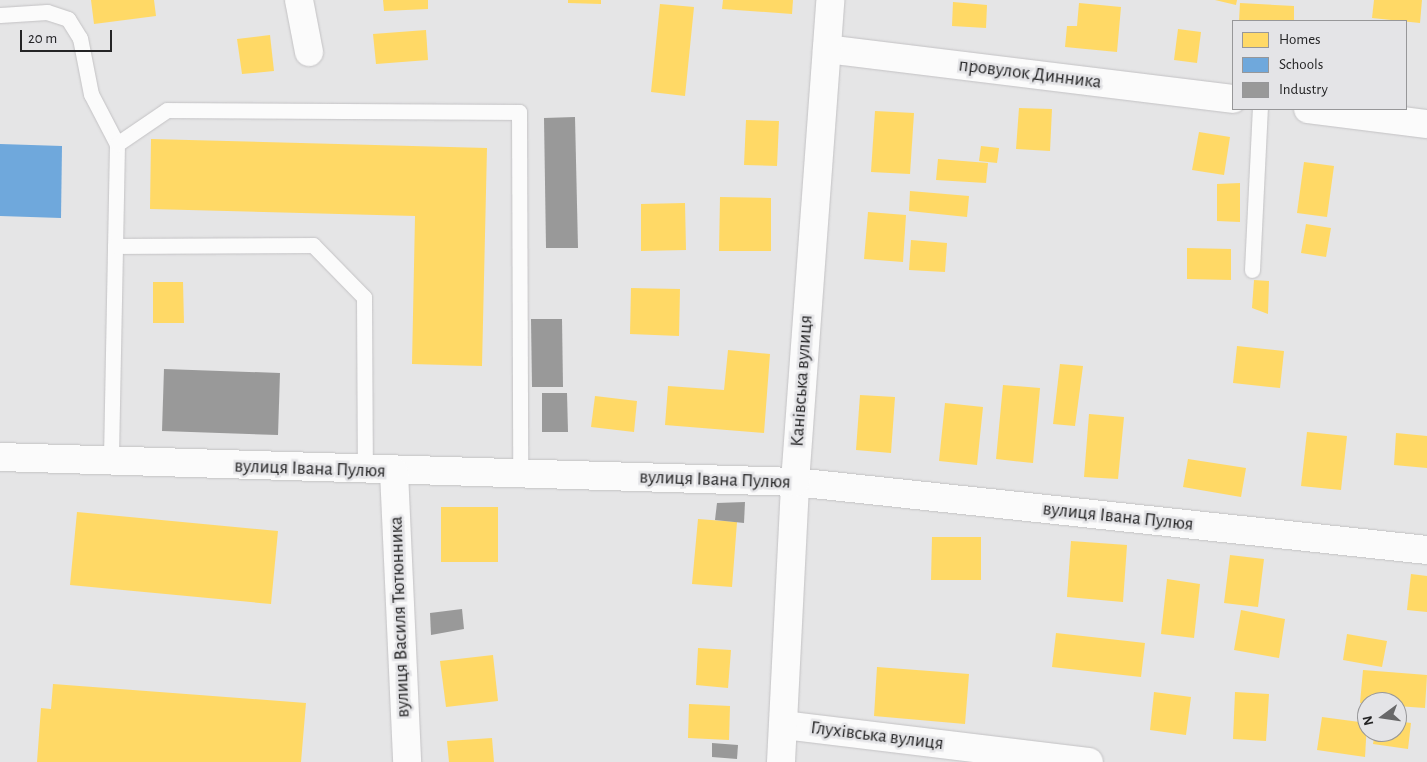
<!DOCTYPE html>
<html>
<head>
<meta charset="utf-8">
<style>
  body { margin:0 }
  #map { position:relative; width:1427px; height:762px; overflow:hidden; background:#e5e5e6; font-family:"Alegreya Sans",sans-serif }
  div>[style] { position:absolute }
  .homes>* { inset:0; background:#ffd966 }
  .schools>* { inset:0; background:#6fa8dc }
  .industry>* { inset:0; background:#999 }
  .roads { filter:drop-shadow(0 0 1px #c3c2c4) drop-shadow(0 0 1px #c3c2c4) }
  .service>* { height:15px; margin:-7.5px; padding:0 7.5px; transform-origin:7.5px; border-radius:7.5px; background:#fbfbfb }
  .minor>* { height:28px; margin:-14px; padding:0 14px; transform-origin:14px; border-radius:14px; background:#fbfbfb }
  span { translate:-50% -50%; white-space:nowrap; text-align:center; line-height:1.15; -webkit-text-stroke:5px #e4e4e7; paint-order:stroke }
  .street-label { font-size:19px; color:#242425 }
  .legend { position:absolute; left:1232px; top:20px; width:175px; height:90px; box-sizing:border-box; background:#e4e4e7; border:1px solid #979799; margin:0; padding:6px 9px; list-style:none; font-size:15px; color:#242425 }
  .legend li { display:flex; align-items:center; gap:10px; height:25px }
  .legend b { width:25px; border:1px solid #979799 }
  .north { position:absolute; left:1357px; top:692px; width:50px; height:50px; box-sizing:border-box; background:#e4e4e7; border:1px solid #979799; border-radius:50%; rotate:256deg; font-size:14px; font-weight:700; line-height:20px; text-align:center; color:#242425 }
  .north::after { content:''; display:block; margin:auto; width:18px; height:22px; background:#686869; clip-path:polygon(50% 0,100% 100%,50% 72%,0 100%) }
  .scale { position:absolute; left:20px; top:30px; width:92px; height:22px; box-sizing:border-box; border:2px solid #242425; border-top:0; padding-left:6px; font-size:15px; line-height:18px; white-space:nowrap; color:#242425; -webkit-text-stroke:4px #e4e4e7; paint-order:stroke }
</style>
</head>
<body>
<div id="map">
  <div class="homes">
    <i style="clip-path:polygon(91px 0,154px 0,156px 16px,94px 24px)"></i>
    <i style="clip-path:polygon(383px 0,428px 0,428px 9px,384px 11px)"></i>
    <i style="clip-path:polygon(568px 0,601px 0,601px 4px,568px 3px)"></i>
    <i style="clip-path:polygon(723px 0,793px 0,792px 14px,722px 9px)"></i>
    <i style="clip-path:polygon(1215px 0,1237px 0,1236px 5px)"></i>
    <i style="clip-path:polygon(1374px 0,1422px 0,1420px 23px,1372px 18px)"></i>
    <i style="clip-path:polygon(953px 2px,987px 5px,986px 28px,952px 26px)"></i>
    <i style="clip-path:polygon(1079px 3px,1121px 7px,1117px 52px,1065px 47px,1067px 26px,1077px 26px)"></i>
    <i style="clip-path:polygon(1240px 3px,1294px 6px,1294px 21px,1239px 21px)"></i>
    <i style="clip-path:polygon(660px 4px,694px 7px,685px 96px,651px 92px)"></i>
    <i style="clip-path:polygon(1178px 29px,1201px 32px,1197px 63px,1174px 60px)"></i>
    <i style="clip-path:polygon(426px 30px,428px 60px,376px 64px,373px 34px)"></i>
    <i style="clip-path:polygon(270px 35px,274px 71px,242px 74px,237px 39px)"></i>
    <i style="clip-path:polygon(1019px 108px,1052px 109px,1050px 151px,1016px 149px)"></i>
    <i style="clip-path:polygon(875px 111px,914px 113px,910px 174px,871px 172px)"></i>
    <i style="clip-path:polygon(746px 120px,779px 121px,777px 166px,744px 165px)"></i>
    <i style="clip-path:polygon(1199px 132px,1230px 137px,1224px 175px,1192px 170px)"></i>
    <i style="clip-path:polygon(151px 139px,487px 148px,482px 366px,412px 364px,415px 216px,150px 209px)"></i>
    <i style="clip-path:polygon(981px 146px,999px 148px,997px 163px,979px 161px)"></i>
    <i style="clip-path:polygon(938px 159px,988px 163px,986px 183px,936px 180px)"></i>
    <i style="clip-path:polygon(1304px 162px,1334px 166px,1327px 217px,1297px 213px)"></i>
    <i style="clip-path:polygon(1240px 183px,1240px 222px,1217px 221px,1217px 184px)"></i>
    <i style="clip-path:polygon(910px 191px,969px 196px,967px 217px,909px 211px)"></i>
    <i style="clip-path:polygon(720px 197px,771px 198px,771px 251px,719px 251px)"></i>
    <i style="clip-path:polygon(685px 203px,686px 250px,641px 251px,641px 204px)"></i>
    <i style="clip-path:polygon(868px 212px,906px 215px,903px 262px,864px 259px)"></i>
    <i style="clip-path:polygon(1306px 224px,1331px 228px,1326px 257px,1301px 253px)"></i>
    <i style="clip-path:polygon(911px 240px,947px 243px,945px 272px,909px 270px)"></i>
    <i style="clip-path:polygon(1187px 248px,1231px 249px,1231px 280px,1187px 279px)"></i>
    <i style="clip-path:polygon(1254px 280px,1269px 281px,1268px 314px,1252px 308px)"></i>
    <i style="clip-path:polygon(153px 282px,183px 282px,184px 323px,153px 323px)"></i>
    <i style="clip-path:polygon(631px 288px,680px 289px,679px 336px,630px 334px)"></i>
    <i style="clip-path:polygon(1237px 346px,1284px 351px,1280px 388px,1233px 383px)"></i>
    <i style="clip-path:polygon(728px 350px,770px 354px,764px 433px,665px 425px,668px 386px,724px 390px)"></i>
    <i style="clip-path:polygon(1060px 364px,1083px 366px,1075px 426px,1053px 424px)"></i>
    <i style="clip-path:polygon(1003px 385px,1040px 388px,1033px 463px,996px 459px)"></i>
    <i style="clip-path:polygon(860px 395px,895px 397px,891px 453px,856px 450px)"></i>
    <i style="clip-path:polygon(595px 396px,637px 401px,634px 432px,591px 427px)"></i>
    <i style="clip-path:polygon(945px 403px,983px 407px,977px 465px,939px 461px)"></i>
    <i style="clip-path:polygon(1089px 414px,1124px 417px,1118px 479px,1084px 477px)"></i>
    <i style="clip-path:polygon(1307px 432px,1347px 436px,1341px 490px,1301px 486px)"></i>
    <i style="clip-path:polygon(1396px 433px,1427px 436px,1427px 468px,1394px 465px)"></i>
    <i style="clip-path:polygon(1188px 459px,1246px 468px,1241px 497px,1183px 487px)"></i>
    <i style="clip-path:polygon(441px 507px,498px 507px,498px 562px,441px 562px)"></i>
    <i style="clip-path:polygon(77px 512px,278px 531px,271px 604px,70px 585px)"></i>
    <i style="clip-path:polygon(698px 519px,737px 522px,732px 587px,692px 584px)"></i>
    <i style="clip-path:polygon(932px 537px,981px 537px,981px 580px,931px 580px)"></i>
    <i style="clip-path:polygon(1071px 541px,1127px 545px,1123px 602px,1067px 597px)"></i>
    <i style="clip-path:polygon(1230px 555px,1264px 559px,1258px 607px,1224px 603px)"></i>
    <i style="clip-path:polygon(1411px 574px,1427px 576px,1427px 612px,1407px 610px)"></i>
    <i style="clip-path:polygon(1167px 579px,1200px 584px,1194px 638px,1161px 634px)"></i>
    <i style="clip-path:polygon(1241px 610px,1285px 619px,1279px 658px,1234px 650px)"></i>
    <i style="clip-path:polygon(1056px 633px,1145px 643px,1141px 677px,1052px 667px)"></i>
    <i style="clip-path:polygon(1347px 634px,1387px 641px,1382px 667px,1343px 660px)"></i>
    <i style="clip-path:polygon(698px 648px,731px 650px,728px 688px,696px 685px)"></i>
    <i style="clip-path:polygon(493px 655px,498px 701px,446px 707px,440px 661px)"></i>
    <i style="clip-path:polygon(877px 667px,969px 674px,965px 724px,874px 716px)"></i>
    <i style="clip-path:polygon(1363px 670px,1427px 675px,1425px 708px,1397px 706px,1397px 702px,1360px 703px)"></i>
    <i style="clip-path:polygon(53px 684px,306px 703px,301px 762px,37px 762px,41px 708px,51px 709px)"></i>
    <i style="clip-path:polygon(1154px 692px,1191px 697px,1186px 735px,1150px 730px)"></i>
    <i style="clip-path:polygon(1235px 692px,1269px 694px,1266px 741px,1233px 739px)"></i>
    <i style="clip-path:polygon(689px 704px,730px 706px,729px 740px,688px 738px)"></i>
    <i style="clip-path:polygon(1322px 717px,1367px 723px,1365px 757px,1317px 750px)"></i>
    <i style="clip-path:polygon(1397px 721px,1411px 723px,1408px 749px,1373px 744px,1375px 732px,1397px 732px)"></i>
    <i style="clip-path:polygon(492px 738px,494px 762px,449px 762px,447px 741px)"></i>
  </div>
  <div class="schools">
    <i style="clip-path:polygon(0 144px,62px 146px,61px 218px,0 216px)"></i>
  </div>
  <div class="industry">
    <i style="clip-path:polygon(575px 117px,578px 248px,546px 248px,544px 118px)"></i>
    <i style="clip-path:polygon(531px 319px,562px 319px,563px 387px,532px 387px)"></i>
    <i style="clip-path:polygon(164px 369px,280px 373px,278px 435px,162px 431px)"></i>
    <i style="clip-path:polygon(542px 393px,567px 393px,568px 432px,542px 432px)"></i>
    <i style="clip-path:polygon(745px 502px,744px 523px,715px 520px,717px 503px)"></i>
    <i style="clip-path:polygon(462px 609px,464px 629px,431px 635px,430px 613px)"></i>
    <i style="clip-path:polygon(712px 743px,738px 745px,737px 759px,712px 757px)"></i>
  </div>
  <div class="roads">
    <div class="service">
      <i style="left:0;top:15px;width:47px;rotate:-3.7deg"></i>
      <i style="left:47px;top:12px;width:22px;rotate:18deg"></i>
      <i style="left:68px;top:19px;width:22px;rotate:58deg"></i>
      <i style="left:80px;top:38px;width:57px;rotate:78.9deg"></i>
      <i style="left:91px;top:94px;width:56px;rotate:62.5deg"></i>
      <i style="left:117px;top:144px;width:317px;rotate:91.1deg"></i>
      <i style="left:117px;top:144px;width:60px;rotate:-34.2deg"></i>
      <i style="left:167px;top:110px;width:352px;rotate:0.3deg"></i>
      <i style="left:519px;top:112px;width:363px;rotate:89.8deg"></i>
      <i style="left:115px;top:246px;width:198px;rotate:-0.3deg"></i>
      <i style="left:313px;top:245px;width:73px;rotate:45.6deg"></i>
      <i style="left:364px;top:297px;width:173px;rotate:89.7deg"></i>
      <i style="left:1252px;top:270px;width:161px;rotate:-87.2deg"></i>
    </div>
    <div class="minor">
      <i style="left:299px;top:0;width:53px;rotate:79.1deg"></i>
      <i style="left:827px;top:49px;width:409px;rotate:7deg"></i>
      <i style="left:1308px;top:109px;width:120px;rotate:7.2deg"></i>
      <i style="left:0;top:457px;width:795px;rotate:1.8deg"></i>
      <i style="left:795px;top:482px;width:636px;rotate:6.14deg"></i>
      <i style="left:394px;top:472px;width:290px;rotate:87.4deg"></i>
      <i style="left:784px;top:725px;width:307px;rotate:6.9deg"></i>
      <i style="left:781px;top:762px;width:280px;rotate:-87.1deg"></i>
      <i style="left:795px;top:482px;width:483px;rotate:-85.8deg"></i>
    </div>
  </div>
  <div class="street-label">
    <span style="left:1030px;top:74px;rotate:7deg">провулок Динника</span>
    <span style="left:802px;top:381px;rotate:-86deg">Канівська вулиця</span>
    <span style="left:310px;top:469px;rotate:2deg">вулиця Івана Пулюя</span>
    <span style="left:715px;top:480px;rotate:2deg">вулиця Івана Пулюя</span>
    <span style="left:1118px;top:517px;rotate:6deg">вулиця Івана Пулюя</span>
    <span style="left:400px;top:617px;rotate:-92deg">вулиця Василя Тютюнника</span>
    <span style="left:877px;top:736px;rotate:7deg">Глухівська вулиця</span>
  </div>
  <ul class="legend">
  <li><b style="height:14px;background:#ffd966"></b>Homes</li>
  <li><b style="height:14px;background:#6fa8dc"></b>Schools</li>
  <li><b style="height:14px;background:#999"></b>Industry</li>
  </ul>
  <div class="north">N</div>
  <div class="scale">20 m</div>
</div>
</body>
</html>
